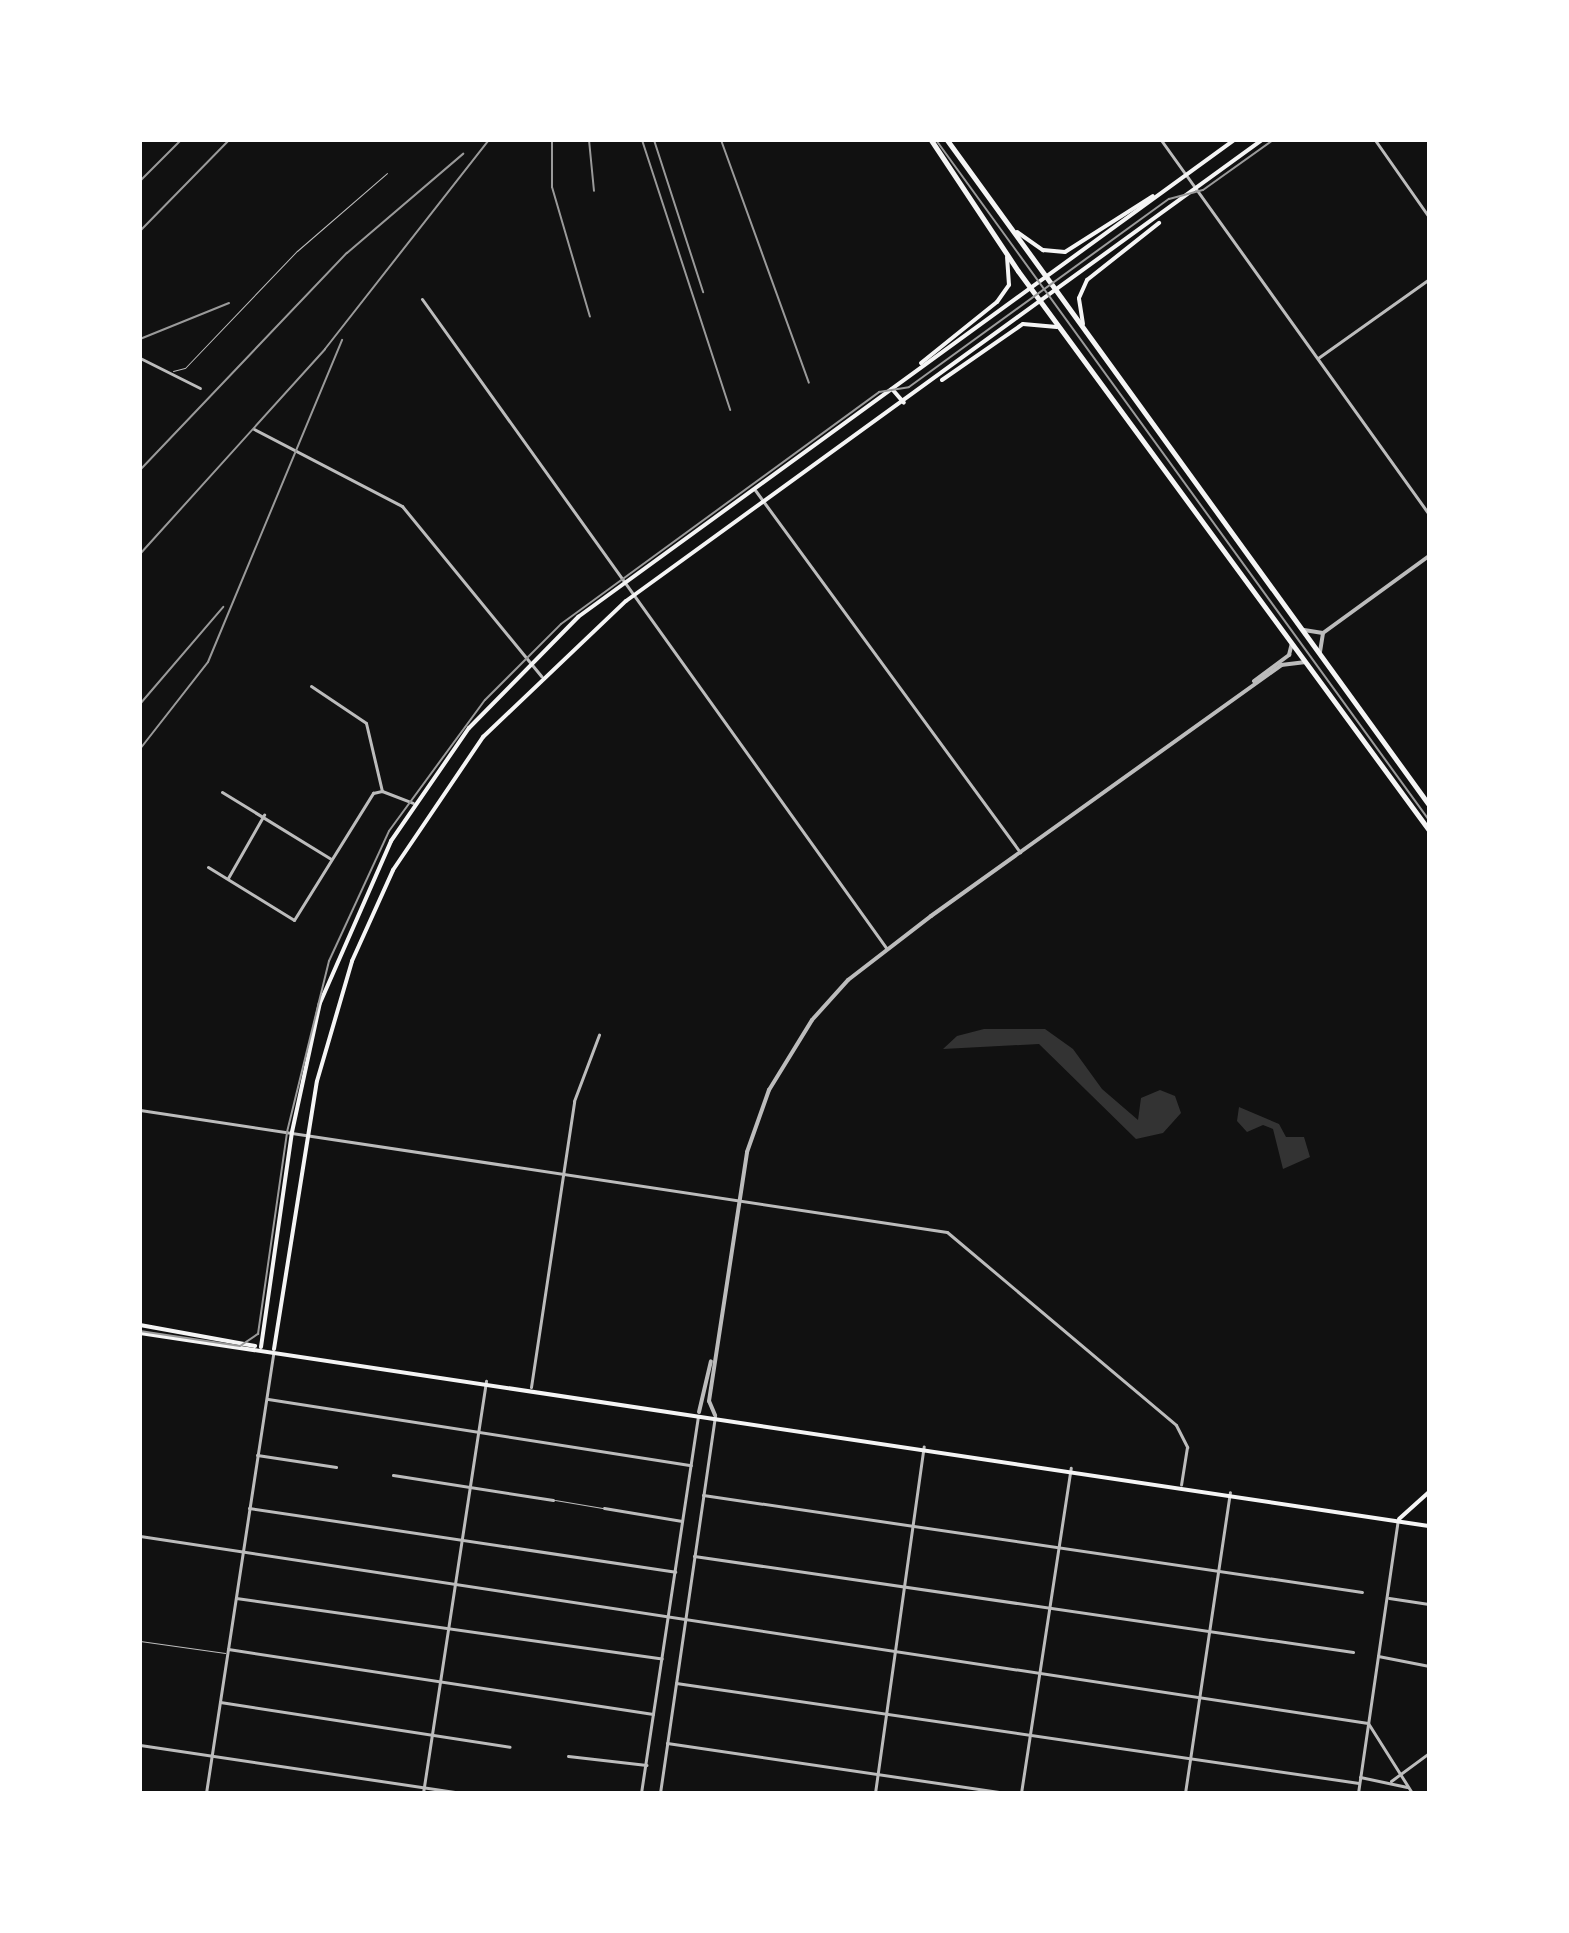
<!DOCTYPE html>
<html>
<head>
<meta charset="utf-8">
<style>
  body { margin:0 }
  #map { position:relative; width:1569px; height:1933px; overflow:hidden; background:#111; font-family:"Alegreya Sans",sans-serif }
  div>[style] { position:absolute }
  .water>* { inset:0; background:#333 }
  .service>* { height:1px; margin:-0.5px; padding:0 0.5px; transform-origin:0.5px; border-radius:0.5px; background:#bcbcbc }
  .minor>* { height:3px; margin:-1.5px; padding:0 1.5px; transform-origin:1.5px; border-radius:1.5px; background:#bcbcbc }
  .tertiary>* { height:4px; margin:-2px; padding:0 2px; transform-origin:2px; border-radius:2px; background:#bcbcbc }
  .secondary>* { height:4px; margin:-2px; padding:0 2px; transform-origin:2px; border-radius:2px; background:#f5f5f5 }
  .primary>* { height:5px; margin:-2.5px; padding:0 2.5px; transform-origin:2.5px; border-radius:2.5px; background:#f5f5f5 }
  .tram>* { height:2px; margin:-1px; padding:0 1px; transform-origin:1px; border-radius:1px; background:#9a9a9a }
  .rail>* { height:2px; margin:-1px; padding:0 1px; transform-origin:1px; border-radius:1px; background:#9a9a9a }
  span { translate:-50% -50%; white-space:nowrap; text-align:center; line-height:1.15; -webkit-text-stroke:8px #fff; paint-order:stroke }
  .frame { position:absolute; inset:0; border:142px solid #fff; pointer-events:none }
</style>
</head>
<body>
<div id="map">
  <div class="water">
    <i style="clip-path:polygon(984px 1029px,1045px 1029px,1073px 1049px,1102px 1089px,1138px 1120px,1141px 1098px,1160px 1090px,1175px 1096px,1181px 1113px,1163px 1133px,1136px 1139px,1039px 1044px,943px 1049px,957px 1036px)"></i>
    <i style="clip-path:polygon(1239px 1107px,1279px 1124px,1286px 1137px,1304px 1137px,1310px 1157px,1283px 1169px,1273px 1129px,1263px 1125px,1247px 1132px,1237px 1121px)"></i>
  </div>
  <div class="service">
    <i style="left:173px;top:371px;width:12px;rotate:-14deg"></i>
    <i style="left:185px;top:368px;width:162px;rotate:-46.3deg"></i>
    <i style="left:297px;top:251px;width:119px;rotate:-40.9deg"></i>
    <i style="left:555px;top:1500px;width:48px;rotate:9.7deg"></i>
    <i style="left:140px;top:1641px;width:86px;rotate:8deg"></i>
  </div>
  <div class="minor">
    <i style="left:1161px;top:140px;width:460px;rotate:54.4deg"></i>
    <i style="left:1375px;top:140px;width:94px;rotate:55deg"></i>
    <i style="left:422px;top:299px;width:799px;rotate:54.42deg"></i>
    <i style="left:140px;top:358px;width:67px;rotate:26.6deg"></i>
    <i style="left:1318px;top:358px;width:136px;rotate:-35.4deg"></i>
    <i style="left:254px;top:429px;width:167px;rotate:27.5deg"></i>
    <i style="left:402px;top:506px;width:220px;rotate:50.7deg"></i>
    <i style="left:755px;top:490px;width:449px;rotate:53.8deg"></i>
    <i style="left:311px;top:686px;width:66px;rotate:33.9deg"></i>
    <i style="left:366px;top:723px;width:70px;rotate:76.8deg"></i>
    <i style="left:382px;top:791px;width:33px;rotate:21deg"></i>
    <i style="left:222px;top:792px;width:128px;rotate:31.6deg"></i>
    <i style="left:208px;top:867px;width:101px;rotate:31.6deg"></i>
    <i style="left:294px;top:920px;width:150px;rotate:-58.1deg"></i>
    <i style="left:373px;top:793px;width:9px;rotate:-13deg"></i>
    <i style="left:228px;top:878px;width:73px;rotate:-60.3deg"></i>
    <i style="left:140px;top:1110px;width:816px;rotate:8.6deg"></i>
    <i style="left:947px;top:1232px;width:299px;rotate:40.1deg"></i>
    <i style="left:1176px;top:1425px;width:25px;rotate:63deg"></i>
    <i style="left:1187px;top:1447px;width:38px;rotate:99deg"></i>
    <i style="left:531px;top:1387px;width:289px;rotate:-81.4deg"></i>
    <i style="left:574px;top:1101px;width:71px;rotate:-69.3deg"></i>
    <i style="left:268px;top:1399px;width:428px;rotate:8.9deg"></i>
    <i style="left:257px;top:1455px;width:80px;rotate:8.6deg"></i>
    <i style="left:393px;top:1475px;width:162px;rotate:8.9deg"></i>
    <i style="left:703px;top:1495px;width:666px;rotate:8.37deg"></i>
    <i style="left:249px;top:1508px;width:431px;rotate:8.5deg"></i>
    <i style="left:604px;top:1508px;width:79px;rotate:9.5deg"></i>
    <i style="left:140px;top:1536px;width:1242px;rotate:8.66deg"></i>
    <i style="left:1368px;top:1723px;width:83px;rotate:57.8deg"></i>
    <i style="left:694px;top:1556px;width:666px;rotate:8.29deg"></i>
    <i style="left:236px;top:1598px;width:430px;rotate:8.1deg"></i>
    <i style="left:1389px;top:1598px;width:40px;rotate:8.5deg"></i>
    <i style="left:228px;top:1649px;width:430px;rotate:8.7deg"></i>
    <i style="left:1378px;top:1656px;width:52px;rotate:11.1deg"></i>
    <i style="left:676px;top:1683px;width:690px;rotate:8.33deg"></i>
    <i style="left:220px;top:1702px;width:293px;rotate:8.8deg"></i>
    <i style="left:667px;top:1743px;width:344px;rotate:8.4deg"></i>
    <i style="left:140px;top:1745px;width:325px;rotate:8.5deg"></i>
    <i style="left:568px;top:1756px;width:79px;rotate:6.6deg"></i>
    <i style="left:1360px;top:1777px;width:48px;rotate:12deg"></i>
    <i style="left:1391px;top:1781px;width:47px;rotate:-36.4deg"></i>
    <i style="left:206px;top:1793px;width:444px;rotate:-81.3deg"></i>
    <i style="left:423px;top:1793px;width:417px;rotate:-81.3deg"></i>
    <i style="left:641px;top:1793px;width:381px;rotate:-81.4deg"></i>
    <i style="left:660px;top:1793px;width:382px;rotate:-81.7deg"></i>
    <i style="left:875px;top:1793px;width:350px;rotate:-82deg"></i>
    <i style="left:1021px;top:1793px;width:329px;rotate:-81.3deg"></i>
    <i style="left:1185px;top:1793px;width:304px;rotate:-81.5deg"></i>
    <i style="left:1358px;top:1793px;width:276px;rotate:-81.7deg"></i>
  </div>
  <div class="tertiary">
    <i style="left:1304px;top:630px;width:19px;rotate:9deg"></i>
    <i style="left:1323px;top:633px;width:131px;rotate:-36deg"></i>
    <i style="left:1320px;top:652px;width:19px;rotate:-81deg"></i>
    <i style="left:1254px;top:681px;width:44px;rotate:-36.6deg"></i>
    <i style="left:1289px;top:655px;width:12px;rotate:-76deg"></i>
    <i style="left:699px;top:1412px;width:52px;rotate:-76.8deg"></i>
    <i style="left:715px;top:1415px;width:15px;rotate:-113deg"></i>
    <i style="left:709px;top:1401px;width:252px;rotate:-81.3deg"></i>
    <i style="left:747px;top:1152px;width:66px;rotate:-70.5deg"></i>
    <i style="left:769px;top:1090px;width:82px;rotate:-58.4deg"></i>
    <i style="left:812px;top:1020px;width:54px;rotate:-48deg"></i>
    <i style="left:848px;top:980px;width:105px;rotate:-37.6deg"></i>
    <i style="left:931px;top:916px;width:431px;rotate:-35.6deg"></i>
    <i style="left:1281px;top:665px;width:23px;rotate:-7deg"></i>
  </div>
  <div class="secondary">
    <i style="left:1017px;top:232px;width:32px;rotate:35deg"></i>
    <i style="left:1043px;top:250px;width:22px;rotate:5deg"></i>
    <i style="left:1065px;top:252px;width:104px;rotate:-32.5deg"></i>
    <i style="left:1083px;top:324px;width:26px;rotate:-99deg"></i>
    <i style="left:1079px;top:298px;width:20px;rotate:-66deg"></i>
    <i style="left:1087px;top:280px;width:92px;rotate:-38.4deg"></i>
    <i style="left:921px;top:363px;width:97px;rotate:-38.8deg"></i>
    <i style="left:997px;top:302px;width:21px;rotate:-55deg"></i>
    <i style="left:1009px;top:285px;width:28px;rotate:-94deg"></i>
    <i style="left:942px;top:380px;width:98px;rotate:-34.7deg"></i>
    <i style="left:1023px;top:324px;width:34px;rotate:5deg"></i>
    <i style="left:892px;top:389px;width:18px;rotate:49deg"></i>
    <i style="left:140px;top:1325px;width:117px;rotate:10.3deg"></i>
    <i style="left:140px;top:1333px;width:1303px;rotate:8.52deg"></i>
    <i style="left:261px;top:1347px;width:217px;rotate:-81.8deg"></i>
    <i style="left:292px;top:1132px;width:132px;rotate:-77.8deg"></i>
    <i style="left:320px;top:1003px;width:177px;rotate:-66.3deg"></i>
    <i style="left:391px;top:841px;width:137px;rotate:-55.4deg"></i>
    <i style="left:469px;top:728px;width:156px;rotate:-45.5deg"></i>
    <i style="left:578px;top:617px;width:811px;rotate:-36.02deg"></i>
    <i style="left:274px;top:1349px;width:271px;rotate:-80.9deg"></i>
    <i style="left:317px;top:1081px;width:125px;rotate:-73.7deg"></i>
    <i style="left:352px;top:961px;width:100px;rotate:-65.7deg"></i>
    <i style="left:393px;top:870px;width:161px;rotate:-55.9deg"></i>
    <i style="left:483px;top:737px;width:197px;rotate:-43.6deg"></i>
    <i style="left:626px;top:601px;width:786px;rotate:-35.94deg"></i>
    <i style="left:1399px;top:1519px;width:40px;rotate:-42deg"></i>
  </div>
  <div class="primary">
    <i style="left:931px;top:140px;width:157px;rotate:56.4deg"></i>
    <i style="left:1018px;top:271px;width:694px;rotate:53.68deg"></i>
    <i style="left:947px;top:140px;width:821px;rotate:54.06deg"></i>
  </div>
  <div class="tram">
    <i style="left:936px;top:140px;width:840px;rotate:54.06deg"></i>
    <i style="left:140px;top:1331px;width:101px;rotate:8.5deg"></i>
    <i style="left:240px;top:1346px;width:22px;rotate:-34deg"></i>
    <i style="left:258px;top:1334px;width:204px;rotate:-81.8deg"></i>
    <i style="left:287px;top:1132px;width:176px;rotate:-76.2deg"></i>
    <i style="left:329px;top:961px;width:143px;rotate:-65.2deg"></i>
    <i style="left:389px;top:831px;width:162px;rotate:-53.8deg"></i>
    <i style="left:485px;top:700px;width:107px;rotate:-45deg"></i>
    <i style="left:561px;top:624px;width:394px;rotate:-36.1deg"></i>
    <i style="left:879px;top:392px;width:30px;rotate:-9deg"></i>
    <i style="left:909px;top:387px;width:321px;rotate:-35.9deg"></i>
    <i style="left:1169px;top:199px;width:35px;rotate:-15deg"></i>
    <i style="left:1203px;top:190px;width:86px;rotate:-35.5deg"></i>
  </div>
  <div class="rail">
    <i style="left:552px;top:140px;width:47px;rotate:90deg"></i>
    <i style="left:552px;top:187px;width:135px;rotate:73.7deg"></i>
    <i style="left:589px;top:140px;width:51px;rotate:84.4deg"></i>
    <i style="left:642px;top:140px;width:284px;rotate:71.9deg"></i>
    <i style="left:654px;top:140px;width:160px;rotate:72.1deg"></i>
    <i style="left:721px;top:140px;width:258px;rotate:70.1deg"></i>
    <i style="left:140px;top:181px;width:58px;rotate:-45deg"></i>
    <i style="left:140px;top:231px;width:127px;rotate:-45.6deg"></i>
    <i style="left:140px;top:339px;width:96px;rotate:-22deg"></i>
    <i style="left:140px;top:470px;width:300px;rotate:-46.4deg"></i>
    <i style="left:347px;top:253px;width:153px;rotate:-40.5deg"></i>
    <i style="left:140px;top:554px;width:276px;rotate:-47.9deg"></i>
    <i style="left:325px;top:349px;width:266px;rotate:-51.9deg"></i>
    <i style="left:140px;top:704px;width:128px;rotate:-49.4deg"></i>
    <i style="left:140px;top:749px;width:110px;rotate:-52deg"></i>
    <i style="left:208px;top:662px;width:349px;rotate:-67.4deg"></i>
  </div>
  <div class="frame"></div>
</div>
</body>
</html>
